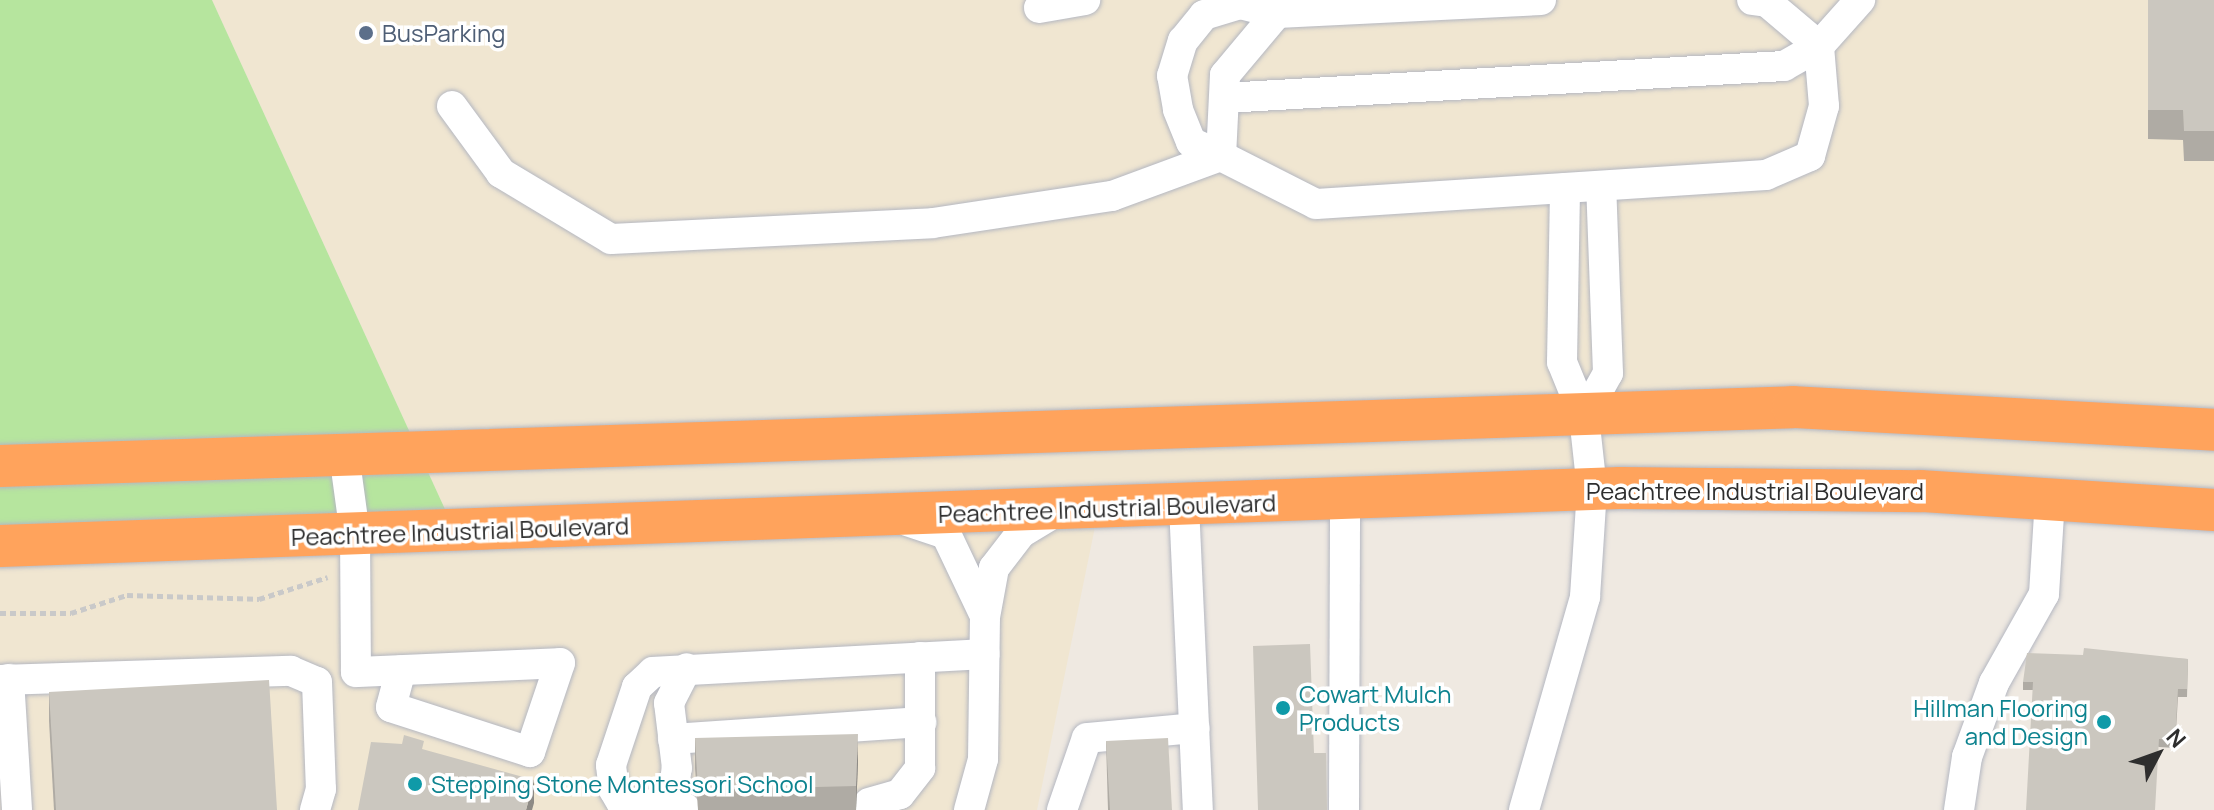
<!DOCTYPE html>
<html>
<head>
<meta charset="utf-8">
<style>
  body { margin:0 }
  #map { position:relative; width:2214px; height:810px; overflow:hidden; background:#efe9e1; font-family:Manrope,sans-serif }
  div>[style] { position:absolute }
  .education>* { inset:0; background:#f0e6d1 }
  .green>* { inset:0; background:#b6e59e }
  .path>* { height:5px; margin-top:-2.5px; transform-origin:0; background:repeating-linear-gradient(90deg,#c9c9c9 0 6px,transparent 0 10px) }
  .roads { filter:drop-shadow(0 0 2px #b4b7c1) drop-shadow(0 0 2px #b4b7c1) }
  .minor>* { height:30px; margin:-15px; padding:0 15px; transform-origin:15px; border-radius:15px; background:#fff }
  .highway>* { height:42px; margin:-21px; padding:0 21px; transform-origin:21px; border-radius:21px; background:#ffa35c }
  .wall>* { inset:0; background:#afaba4 }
  .shaded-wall>* { inset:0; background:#8e8b86 }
  .building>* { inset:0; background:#cbc7bf }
  .dots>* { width:22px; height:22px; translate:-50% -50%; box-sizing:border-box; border:4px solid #fff; border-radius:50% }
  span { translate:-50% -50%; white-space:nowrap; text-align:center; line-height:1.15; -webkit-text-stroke:7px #fff; paint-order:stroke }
  .service-label { font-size:24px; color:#4e5e75 }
  .left { translate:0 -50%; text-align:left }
  .street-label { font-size:24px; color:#2e2e2e }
  .culture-label { font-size:24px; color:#0d838f }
  .right { translate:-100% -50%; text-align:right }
  .north { position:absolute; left:2118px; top:714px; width:80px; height:80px; -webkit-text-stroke:6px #fff; paint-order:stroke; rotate:49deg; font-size:22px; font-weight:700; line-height:32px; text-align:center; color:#2e2e2e }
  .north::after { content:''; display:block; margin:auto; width:28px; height:36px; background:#2e2e2e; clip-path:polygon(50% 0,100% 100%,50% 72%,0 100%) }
</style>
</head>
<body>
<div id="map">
  <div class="education">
    <i style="clip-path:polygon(212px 0,2214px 0,2214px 515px,1682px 485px,1095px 527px,1037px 810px,0 810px,0 553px,460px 542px)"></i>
  </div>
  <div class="green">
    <i style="clip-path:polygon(0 0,212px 0,460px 542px,0 553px)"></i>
  </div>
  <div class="path">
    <i style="left:0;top:613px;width:71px"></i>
    <i style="left:71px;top:613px;width:59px;rotate:-17.8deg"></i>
    <i style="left:127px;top:595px;width:132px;rotate:1.7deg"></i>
    <i style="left:259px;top:599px;width:72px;rotate:-17.7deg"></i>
  </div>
  <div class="roads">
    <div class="minor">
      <i style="left:1541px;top:0;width:264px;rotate:177.2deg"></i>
      <i style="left:1277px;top:13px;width:81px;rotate:130deg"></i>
      <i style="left:1225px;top:75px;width:81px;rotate:92.8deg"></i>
      <i style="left:1221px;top:156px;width:106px;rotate:26.8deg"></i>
      <i style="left:1316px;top:204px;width:451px;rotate:-3.7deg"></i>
      <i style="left:1766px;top:175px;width:48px;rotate:-23.4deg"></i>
      <i style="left:1810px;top:156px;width:52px;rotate:-74.4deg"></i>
      <i style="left:1824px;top:106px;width:60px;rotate:-94.8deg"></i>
      <i style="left:1819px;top:46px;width:68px;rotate:-139.8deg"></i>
      <i style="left:1767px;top:2px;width:15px;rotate:-172deg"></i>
      <i style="left:1039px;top:8px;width:47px;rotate:-9.9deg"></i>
      <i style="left:1224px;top:98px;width:561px;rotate:-3.27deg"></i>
      <i style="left:1784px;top:66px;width:40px;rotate:-29.7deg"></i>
      <i style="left:1819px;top:46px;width:62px;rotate:-48.3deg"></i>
      <i style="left:452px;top:106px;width:83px;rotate:53.8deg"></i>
      <i style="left:501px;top:173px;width:128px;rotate:31deg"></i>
      <i style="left:611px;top:239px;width:322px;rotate:-2.8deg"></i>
      <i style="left:933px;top:223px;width:181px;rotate:-8.6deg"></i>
      <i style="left:1112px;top:196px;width:116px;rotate:-20.2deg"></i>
      <i style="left:1221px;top:156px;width:33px;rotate:-155deg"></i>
      <i style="left:1191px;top:142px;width:35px;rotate:-112deg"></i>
      <i style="left:1178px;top:109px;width:34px;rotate:-100deg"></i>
      <i style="left:1172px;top:76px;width:37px;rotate:-73deg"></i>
      <i style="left:1183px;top:41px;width:33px;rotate:-51deg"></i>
      <i style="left:1204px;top:15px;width:38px;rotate:-17deg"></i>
      <i style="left:1240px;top:4px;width:38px;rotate:14deg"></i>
      <i style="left:1584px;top:416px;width:49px;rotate:-60.8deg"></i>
      <i style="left:1608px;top:373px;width:187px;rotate:-92.1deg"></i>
      <i style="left:344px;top:454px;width:81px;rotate:82.2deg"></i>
      <i style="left:355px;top:534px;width:138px;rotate:89.6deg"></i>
      <i style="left:356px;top:672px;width:204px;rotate:-2.5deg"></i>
      <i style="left:560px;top:663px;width:94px;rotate:108.6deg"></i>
      <i style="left:530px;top:752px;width:146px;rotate:-162.1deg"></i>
      <i style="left:391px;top:707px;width:38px;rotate:-75deg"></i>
      <i style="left:1184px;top:505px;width:305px;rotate:87.4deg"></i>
      <i style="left:907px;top:521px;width:41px;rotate:18.4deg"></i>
      <i style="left:946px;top:534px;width:86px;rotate:64.6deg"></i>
      <i style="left:9px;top:679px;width:131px;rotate:86.5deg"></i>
      <i style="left:0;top:680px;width:291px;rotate:-1.8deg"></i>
      <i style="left:291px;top:671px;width:28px;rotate:23deg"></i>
      <i style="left:317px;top:682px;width:107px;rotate:87.9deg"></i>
      <i style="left:321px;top:789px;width:22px;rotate:106deg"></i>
      <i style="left:673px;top:739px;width:249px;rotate:-3.9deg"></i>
      <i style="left:869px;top:803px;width:32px;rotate:-16deg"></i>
      <i style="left:900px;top:794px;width:33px;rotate:-52deg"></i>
      <i style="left:920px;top:768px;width:111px;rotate:-90deg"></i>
      <i style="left:672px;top:806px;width:38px;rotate:-83deg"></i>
      <i style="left:677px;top:768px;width:65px;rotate:-97deg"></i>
      <i style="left:669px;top:703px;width:39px;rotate:-63deg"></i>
      <i style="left:685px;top:808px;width:64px;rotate:-174.6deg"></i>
      <i style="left:621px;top:802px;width:14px;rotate:-120deg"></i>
      <i style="left:614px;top:790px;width:25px;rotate:-97deg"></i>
      <i style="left:611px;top:765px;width:82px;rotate:-71.6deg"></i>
      <i style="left:637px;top:687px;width:22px;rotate:-43deg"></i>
      <i style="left:653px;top:672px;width:332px;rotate:-3.1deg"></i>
      <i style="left:969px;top:810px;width:53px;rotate:-74.6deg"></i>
      <i style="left:983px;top:759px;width:142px;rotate:-89.2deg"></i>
      <i style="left:985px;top:617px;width:50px;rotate:-79.6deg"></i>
      <i style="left:994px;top:568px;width:44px;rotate:-52.4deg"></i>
      <i style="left:1021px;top:533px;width:44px;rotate:-31.2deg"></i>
      <i style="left:1062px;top:810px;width:76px;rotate:-70.9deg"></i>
      <i style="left:1087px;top:738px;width:108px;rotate:-5.3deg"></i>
      <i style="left:1344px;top:810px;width:311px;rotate:-89.8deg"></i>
      <i style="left:1524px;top:810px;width:222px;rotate:-74deg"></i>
      <i style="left:1585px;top:597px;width:108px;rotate:-86.3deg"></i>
      <i style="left:1592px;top:489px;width:73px;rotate:-96.3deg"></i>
      <i style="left:1584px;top:416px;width:58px;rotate:-112.2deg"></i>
      <i style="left:1562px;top:362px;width:174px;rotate:-89deg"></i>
      <i style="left:1959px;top:810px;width:54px;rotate:-81.4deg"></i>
      <i style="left:1967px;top:757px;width:79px;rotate:-70deg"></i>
      <i style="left:1994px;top:683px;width:102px;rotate:-60.7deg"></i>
      <i style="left:2044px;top:594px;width:95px;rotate:-86.4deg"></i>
    </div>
    <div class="highway">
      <i style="left:0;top:466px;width:1794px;rotate:-1.88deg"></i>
      <i style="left:1793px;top:407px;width:422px;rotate:3.1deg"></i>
      <i style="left:0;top:546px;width:1621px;rotate:-2.05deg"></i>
      <i style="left:1620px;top:488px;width:301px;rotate:0.6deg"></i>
      <i style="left:1921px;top:491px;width:294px;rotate:3.7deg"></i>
    </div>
  </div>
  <div class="wall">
    <i style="clip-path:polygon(2148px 0,2214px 0,2214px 161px,2184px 161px,2183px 140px,2148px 139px)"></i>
    <i style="clip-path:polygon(2083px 655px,2188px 659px,2187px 697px,2178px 697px,2175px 748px,2159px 747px,2033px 690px,2023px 690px,2023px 682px)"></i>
    <i style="clip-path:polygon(49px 692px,277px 810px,54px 810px,49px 721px)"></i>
    <i style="clip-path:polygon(695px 738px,858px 763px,856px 810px,698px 810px,695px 768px)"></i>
    <i style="clip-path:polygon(1106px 741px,1172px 810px,1108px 810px)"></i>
  </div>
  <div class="shaded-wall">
    <i style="clip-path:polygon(858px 734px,858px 763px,856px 810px,856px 786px)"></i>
    <i style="clip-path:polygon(534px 780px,534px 803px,532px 810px,526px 810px)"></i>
  </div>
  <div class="building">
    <i style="clip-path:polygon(2148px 0,2214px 0,2214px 131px,2184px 131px,2183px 110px,2148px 110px)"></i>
    <i style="clip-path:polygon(1310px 644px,1314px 753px,1326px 753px,1327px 810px,1258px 810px,1253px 646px)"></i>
    <i style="clip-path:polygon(2084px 648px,2188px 659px,2187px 689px,2178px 689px,2175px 740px,2159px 739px,2155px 810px,2026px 810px,2033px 682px,2023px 682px,2027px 653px,2083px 655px)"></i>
    <i style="clip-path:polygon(269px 680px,277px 810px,56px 810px,49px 692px)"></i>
    <i style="clip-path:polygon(858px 734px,856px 786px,698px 790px,695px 738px)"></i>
    <i style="clip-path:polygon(404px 735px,424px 741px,422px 749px,534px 780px,526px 810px,358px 810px,371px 742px,402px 744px)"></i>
    <i style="clip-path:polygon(1168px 738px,1172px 810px,1110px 810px,1106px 741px)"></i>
  </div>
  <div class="dots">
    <i style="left:366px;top:33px;background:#5c6f8a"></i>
    <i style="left:1283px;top:708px;background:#0f9aa8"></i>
    <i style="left:2104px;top:722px;background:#0f9aa8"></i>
    <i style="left:415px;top:784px;background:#0f9aa8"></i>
  </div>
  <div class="service-label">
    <span class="left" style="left:382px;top:33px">BusParking</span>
  </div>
  <div class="street-label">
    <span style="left:1755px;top:491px">Peachtree Industrial Boulevard</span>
    <span style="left:1107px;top:508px;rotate:-2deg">Peachtree Industrial Boulevard</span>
    <span style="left:460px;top:531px;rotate:-2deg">Peachtree Industrial Boulevard</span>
  </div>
  <div class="culture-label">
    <span class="left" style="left:1299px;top:708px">Cowart Mulch<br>Products</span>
    <span class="right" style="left:2088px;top:722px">Hillman Flooring<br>and Design</span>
    <span class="left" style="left:431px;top:784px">Stepping Stone Montessori School</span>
  </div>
  <div class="north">N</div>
</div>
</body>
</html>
